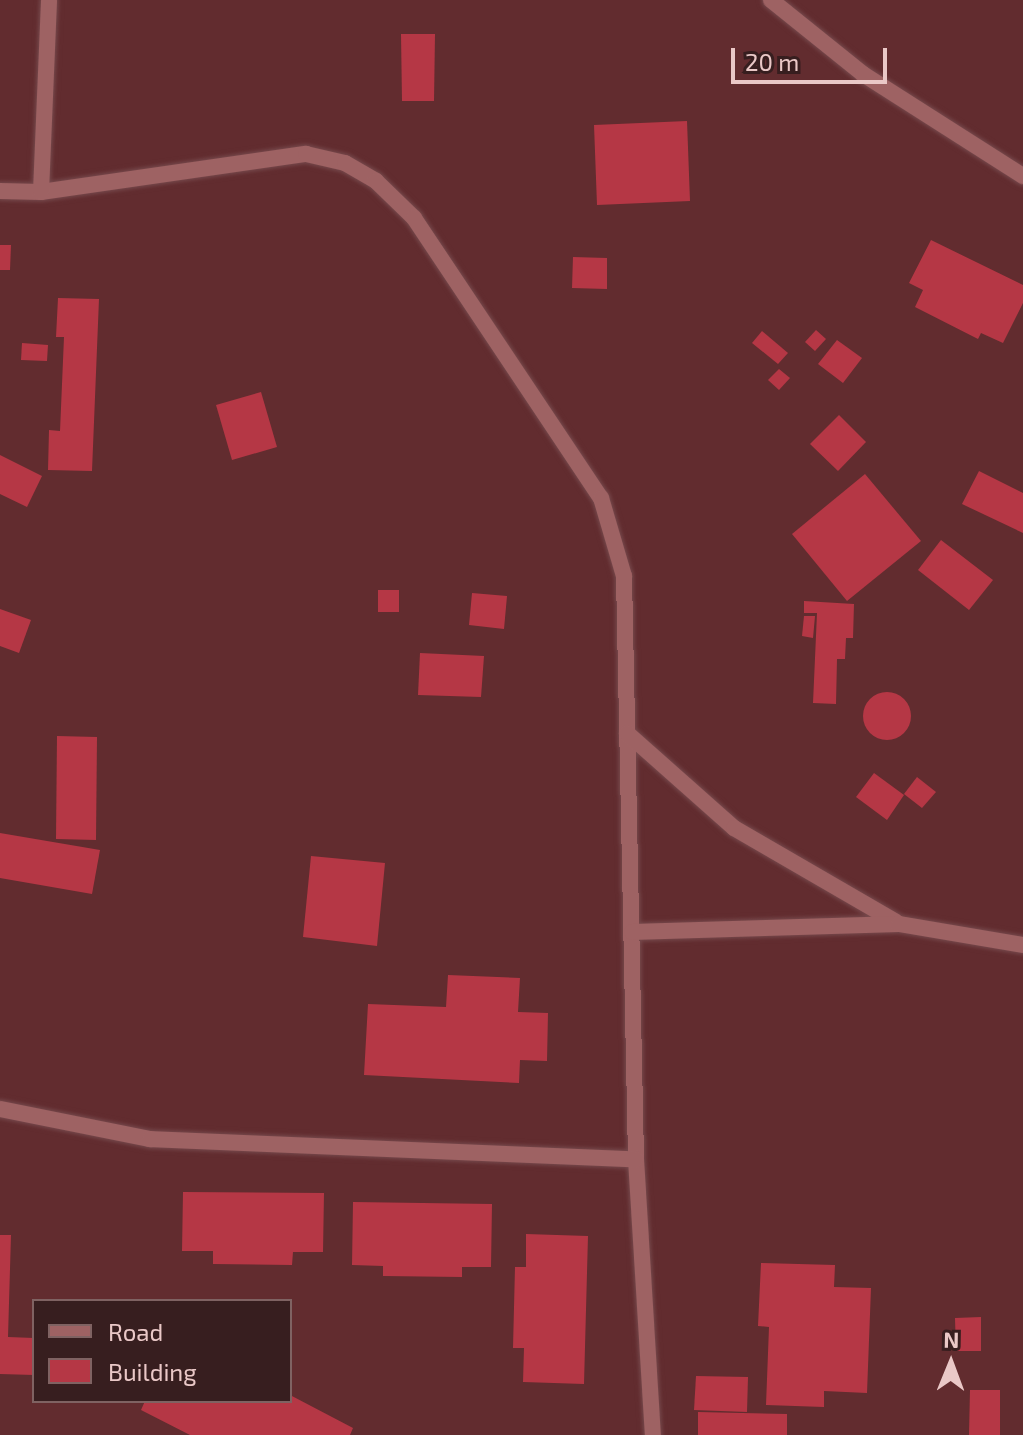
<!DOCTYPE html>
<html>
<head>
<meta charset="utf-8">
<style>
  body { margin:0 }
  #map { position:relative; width:1023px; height:1435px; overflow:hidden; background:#622c2f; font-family:"Exo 2",sans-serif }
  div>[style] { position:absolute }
  .building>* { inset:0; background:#b53745 }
  .round { border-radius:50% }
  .roads { filter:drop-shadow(0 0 2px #76494c) drop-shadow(0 0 2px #76494c) }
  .street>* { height:16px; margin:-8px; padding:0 8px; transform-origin:8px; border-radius:8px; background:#9e6263 }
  span { translate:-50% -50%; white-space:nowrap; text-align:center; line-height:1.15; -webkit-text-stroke:6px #371e1f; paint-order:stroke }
  .legend { position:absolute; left:32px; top:1299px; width:260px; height:104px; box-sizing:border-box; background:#371e1f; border:2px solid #7f6262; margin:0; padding:10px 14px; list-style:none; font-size:24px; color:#eac8c7 }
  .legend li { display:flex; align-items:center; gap:16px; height:40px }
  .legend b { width:40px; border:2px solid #7f6262 }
  .north { position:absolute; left:911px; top:1323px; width:80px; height:80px; -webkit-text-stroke:6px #371e1f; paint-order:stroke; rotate:1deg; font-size:22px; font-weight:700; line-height:32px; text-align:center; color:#eac8c7 }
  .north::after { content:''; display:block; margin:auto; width:28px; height:36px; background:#eac8c7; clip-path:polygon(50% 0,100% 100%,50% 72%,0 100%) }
  .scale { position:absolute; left:731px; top:48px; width:156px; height:36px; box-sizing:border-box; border:4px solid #eac8c7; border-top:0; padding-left:10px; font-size:24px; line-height:28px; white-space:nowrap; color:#eac8c7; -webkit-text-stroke:6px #371e1f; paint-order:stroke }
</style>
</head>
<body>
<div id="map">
  <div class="building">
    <i style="clip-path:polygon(401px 34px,435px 34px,434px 101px,402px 101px)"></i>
    <i style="clip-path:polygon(687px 121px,690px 201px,597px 205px,594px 125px)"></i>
    <i style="clip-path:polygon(931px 240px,1023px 285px,1023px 303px,1003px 343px,981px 333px,978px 339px,915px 307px,923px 290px,909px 283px)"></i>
    <i style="clip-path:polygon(0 245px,11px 245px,10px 270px,0 270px)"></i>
    <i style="clip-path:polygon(573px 257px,607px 258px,607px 289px,572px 288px)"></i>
    <i style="clip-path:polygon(58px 298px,99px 299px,92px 471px,48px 470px,49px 430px,60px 431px,64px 337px,56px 337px)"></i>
    <i style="clip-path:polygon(816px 330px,826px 339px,815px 351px,805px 342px)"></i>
    <i style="clip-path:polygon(762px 331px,788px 353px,778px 364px,752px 343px)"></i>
    <i style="clip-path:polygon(837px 340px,862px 358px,843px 383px,818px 364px)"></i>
    <i style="clip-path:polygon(22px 343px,48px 345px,47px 361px,21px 360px)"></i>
    <i style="clip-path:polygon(779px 369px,790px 378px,779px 390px,768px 380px)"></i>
    <i style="clip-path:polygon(261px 392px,277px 447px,232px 460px,216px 405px)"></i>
    <i style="clip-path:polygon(839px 415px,866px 442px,838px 471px,810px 444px)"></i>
    <i style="clip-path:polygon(0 455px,42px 476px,27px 507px,0 494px)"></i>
    <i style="clip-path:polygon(979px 471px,1023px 493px,1023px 533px,962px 504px)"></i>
    <i style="clip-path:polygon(865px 474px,921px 541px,847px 601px,792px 534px)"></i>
    <i style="clip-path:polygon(941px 540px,993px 580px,969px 610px,918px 570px)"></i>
    <i style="clip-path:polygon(378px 590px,399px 590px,399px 612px,378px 612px)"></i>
    <i style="clip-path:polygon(472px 593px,507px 596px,504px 629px,469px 625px)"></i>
    <i style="clip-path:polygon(804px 601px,854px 604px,853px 638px,846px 638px,845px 659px,837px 659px,836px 704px,813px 703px,817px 613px,804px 613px)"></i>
    <i style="clip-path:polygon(0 609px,31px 620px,19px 653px,0 646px)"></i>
    <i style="clip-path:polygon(804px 616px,815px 616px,813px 638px,802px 636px)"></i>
    <i style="clip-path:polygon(420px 653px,484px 656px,481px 697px,418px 695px)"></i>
    <i class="round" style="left:863px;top:692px;width:48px;height:48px"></i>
    <i style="clip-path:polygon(57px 736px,97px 737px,96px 840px,56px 839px)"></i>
    <i style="clip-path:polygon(874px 773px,904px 795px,887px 820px,856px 797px)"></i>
    <i style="clip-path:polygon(917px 777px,936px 792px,922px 808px,904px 794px)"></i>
    <i style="clip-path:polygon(0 833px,100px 850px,92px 894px,0 878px)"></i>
    <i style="clip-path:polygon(311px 856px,385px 863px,377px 946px,303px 937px)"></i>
    <i style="clip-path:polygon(448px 975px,520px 978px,518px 1012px,548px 1013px,547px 1061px,520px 1060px,519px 1083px,364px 1075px,368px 1004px,446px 1007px)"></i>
    <i style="clip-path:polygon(183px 1192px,324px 1193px,323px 1252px,293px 1252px,292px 1265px,213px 1264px,213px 1251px,182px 1251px)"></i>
    <i style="clip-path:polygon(353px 1202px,492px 1204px,491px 1267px,462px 1267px,462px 1277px,383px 1276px,383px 1266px,352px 1265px)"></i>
    <i style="clip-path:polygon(526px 1234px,588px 1236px,584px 1384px,523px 1382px,524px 1348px,513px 1348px,515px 1267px,526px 1267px)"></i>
    <i style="clip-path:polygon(0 1235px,11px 1235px,8px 1337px,34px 1338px,34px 1375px,0 1374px)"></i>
    <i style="clip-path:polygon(761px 1263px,835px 1265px,834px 1287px,871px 1288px,867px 1393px,824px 1391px,824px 1407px,766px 1405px,769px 1327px,758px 1326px)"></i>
    <i style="clip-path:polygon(981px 1317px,981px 1351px,956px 1351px,955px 1318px)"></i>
    <i style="clip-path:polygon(696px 1376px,748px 1377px,747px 1412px,694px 1410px)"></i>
    <i style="clip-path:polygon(970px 1390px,1000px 1390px,1000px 1435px,969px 1435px)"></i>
    <i style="clip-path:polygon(290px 1395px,353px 1428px,350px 1435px,190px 1435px,141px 1410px,145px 1401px,290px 1401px)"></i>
    <i style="clip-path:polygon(698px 1412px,787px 1414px,787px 1435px,698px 1435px)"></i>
  </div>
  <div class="roads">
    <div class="street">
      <i style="left:771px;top:0;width:118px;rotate:38.8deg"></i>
      <i style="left:863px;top:74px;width:190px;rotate:32.5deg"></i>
      <i style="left:0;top:191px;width:41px;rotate:1.4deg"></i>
      <i style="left:41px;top:192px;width:268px;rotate:-8.2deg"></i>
      <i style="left:306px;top:154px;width:40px;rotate:13deg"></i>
      <i style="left:345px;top:163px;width:36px;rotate:30deg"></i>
      <i style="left:376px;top:181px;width:53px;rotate:44.2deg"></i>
      <i style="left:414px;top:218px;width:337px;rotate:56.3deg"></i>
      <i style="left:601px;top:498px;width:81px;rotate:73.6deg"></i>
      <i style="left:624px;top:576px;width:583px;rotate:88.82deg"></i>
      <i style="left:636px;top:1159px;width:277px;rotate:86.5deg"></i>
      <i style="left:41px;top:192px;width:192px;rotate:-87.6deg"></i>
      <i style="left:627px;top:733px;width:143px;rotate:41.6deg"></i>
      <i style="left:734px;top:828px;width:187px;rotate:30.1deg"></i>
      <i style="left:632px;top:932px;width:267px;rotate:-1.7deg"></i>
      <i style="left:899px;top:924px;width:126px;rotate:9.6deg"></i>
      <i style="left:0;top:1109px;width:153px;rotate:11.3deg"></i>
      <i style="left:150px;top:1139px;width:486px;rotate:2.4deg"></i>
    </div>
  </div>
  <ul class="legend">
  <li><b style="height:10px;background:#9e6263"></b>Road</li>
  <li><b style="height:22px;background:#b53745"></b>Building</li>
  </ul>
  <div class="north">N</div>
  <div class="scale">20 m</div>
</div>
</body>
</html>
